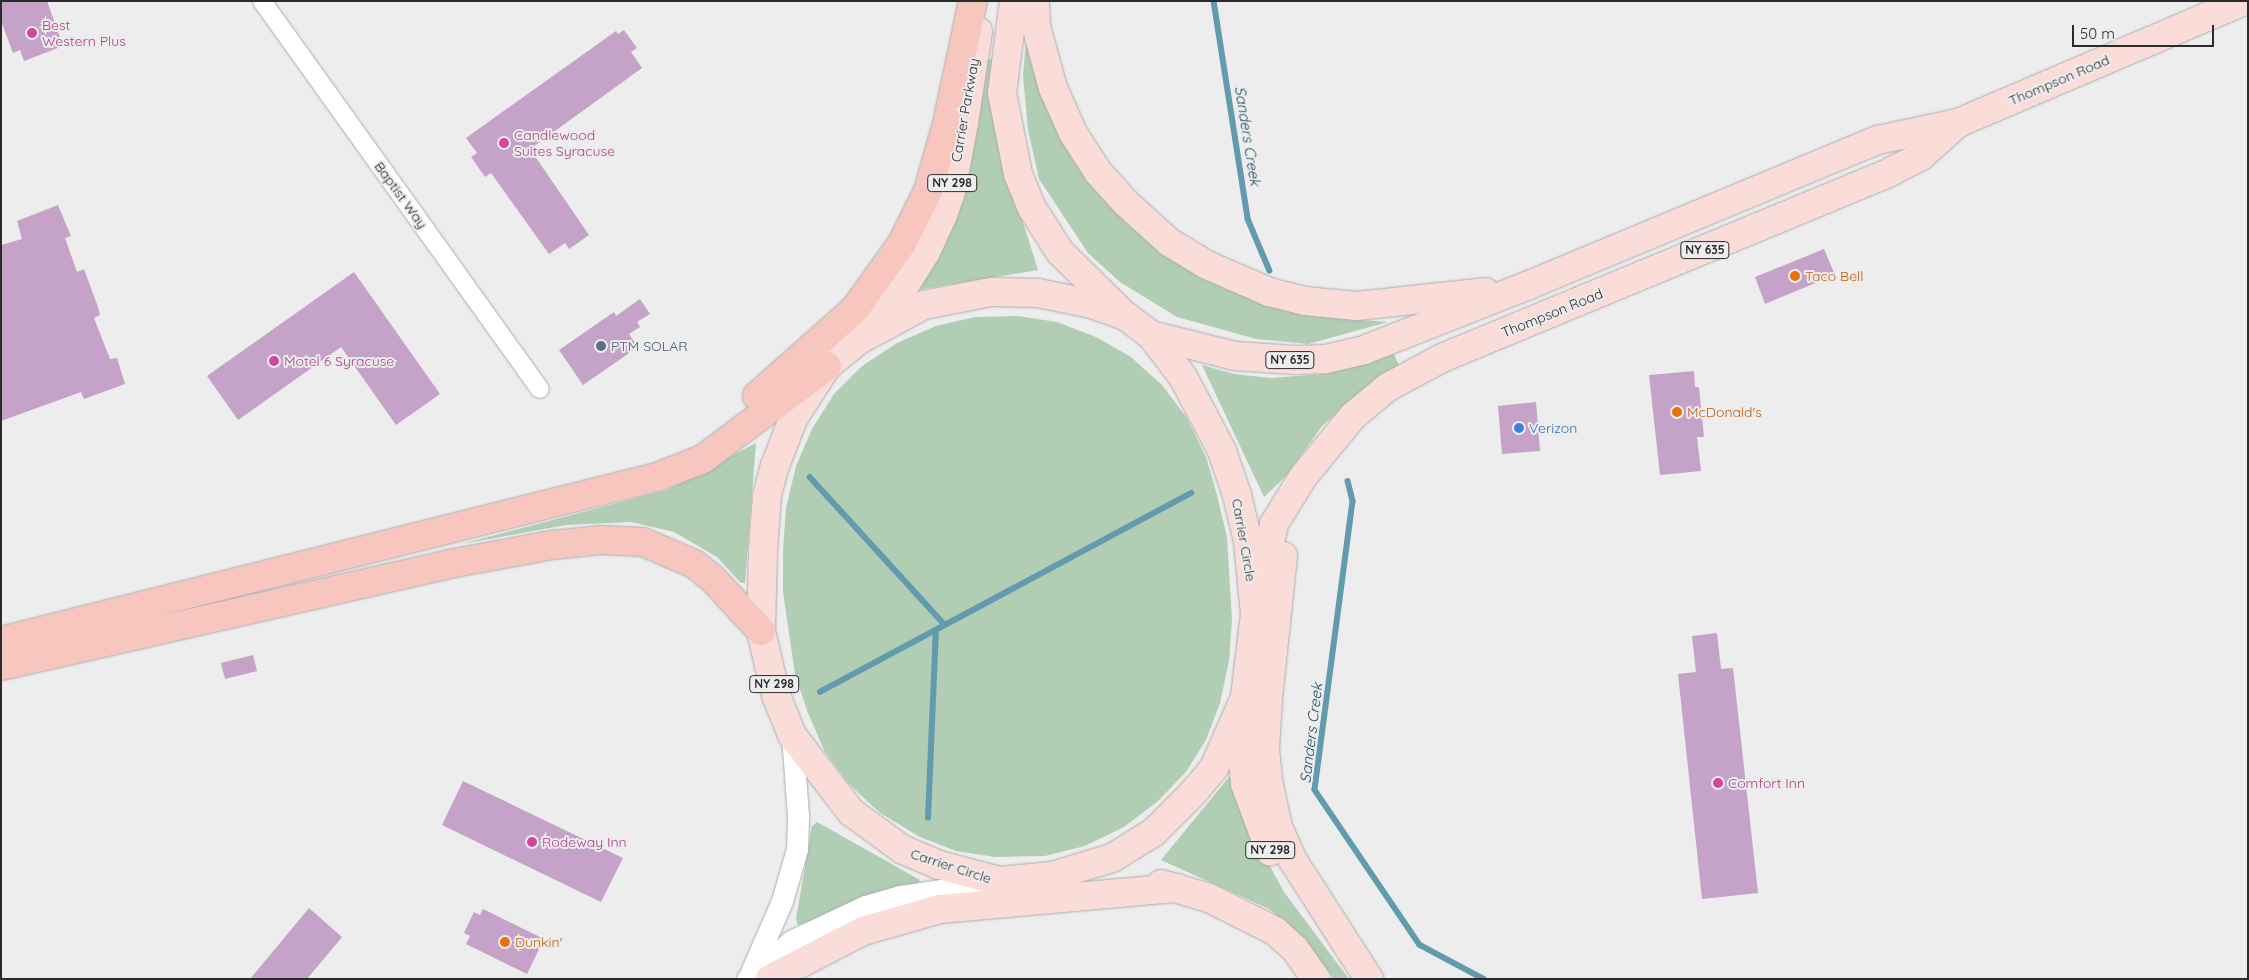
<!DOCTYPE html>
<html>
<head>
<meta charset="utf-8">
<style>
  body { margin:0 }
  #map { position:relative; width:2249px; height:980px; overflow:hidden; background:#ededee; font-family:Quicksand,sans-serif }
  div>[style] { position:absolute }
  .green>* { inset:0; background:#b1cdb4 }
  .stream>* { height:5.5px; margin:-2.75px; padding:0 2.75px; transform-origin:2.75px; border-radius:2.75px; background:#629aae }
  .building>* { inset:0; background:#c5a2c7 }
  .roads { filter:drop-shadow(0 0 1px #acacae) drop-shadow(0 0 1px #acacae) }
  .minor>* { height:18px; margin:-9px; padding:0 9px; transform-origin:9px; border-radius:9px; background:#fff }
  .tertiary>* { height:21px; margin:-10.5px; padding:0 10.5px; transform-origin:10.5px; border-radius:10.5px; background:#fff }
  .primary>* { height:28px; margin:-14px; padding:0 14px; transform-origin:14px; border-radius:14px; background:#faddd8 }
  .motorway>* { height:28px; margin:-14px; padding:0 14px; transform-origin:14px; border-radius:14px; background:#f7c6be }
  .dots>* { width:14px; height:14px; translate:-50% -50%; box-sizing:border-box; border:2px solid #ededee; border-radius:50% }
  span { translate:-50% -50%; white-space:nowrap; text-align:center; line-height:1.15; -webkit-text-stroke:4px #ededee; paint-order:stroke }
  .shield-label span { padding:1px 4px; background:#ededee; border:1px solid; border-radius:4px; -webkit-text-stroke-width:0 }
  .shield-label { font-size:12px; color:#2b2b2b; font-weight:700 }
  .hotel-label { font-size:14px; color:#b23c85 }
  .left { translate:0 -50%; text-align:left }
  .street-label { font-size:14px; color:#2b2b2b }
  .food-label { font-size:14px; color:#c56008 }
  .service-label { font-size:14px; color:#4e5e75 }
  .shop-label { font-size:14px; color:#366cbe }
  .water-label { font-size:15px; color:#20505f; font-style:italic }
  .frame { position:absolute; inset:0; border:2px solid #2b2b2b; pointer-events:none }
  .scale { position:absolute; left:2072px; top:25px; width:142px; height:22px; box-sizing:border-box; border:2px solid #2b2b2b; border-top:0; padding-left:6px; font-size:15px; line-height:18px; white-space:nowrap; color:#2b2b2b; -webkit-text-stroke:4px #ededee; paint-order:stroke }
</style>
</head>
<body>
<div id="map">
  <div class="green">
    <i style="clip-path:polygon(1026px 42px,1041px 89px,1081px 168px,1129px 225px,1171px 258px,1226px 289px,1276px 307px,1320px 317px,1388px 322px,1308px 344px,1256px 339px,1177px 317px,1120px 282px,1088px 253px,1039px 179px,1028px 130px,1023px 75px)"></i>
    <i style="clip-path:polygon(980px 58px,995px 60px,1011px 184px,1038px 270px,911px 291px)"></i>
    <i style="clip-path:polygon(1018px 316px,1057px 322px,1096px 337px,1131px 357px,1162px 385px,1187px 418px,1206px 457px,1217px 495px,1227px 537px,1232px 620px,1229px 661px,1220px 703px,1206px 740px,1186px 772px,1157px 802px,1124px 827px,1085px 846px,1045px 856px,995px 857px,956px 851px,920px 837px,880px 813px,849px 784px,825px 752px,808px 713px,795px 674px,783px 592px,783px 549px,786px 508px,796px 466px,812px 429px,834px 394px,862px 366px,897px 343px,936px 326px,975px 317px)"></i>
    <i style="clip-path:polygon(1394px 354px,1400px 368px,1372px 383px,1322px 426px,1287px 475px,1264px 497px,1202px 365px,1234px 374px,1270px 378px,1325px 374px)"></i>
    <i style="clip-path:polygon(756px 443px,745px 583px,741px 583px,717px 557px,674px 532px,631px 522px,566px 525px,461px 544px,667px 490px)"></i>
    <i style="clip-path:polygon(1229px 777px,1236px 779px,1265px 857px,1284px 892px,1349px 979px,1334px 979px,1300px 936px,1269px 909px,1161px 860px)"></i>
    <i style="clip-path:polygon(817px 822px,920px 880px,916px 887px,798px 925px,796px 919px,812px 826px)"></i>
  </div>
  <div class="stream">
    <i style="left:1214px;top:1px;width:221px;rotate:81.1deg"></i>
    <i style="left:1248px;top:219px;width:56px;rotate:67.1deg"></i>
    <i style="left:810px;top:477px;width:200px;rotate:47.6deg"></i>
    <i style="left:1348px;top:481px;width:21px;rotate:76deg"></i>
    <i style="left:1353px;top:501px;width:291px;rotate:97.5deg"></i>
    <i style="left:1315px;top:790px;width:187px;rotate:55.9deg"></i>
    <i style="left:1420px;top:945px;width:72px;rotate:28deg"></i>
    <i style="left:820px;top:692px;width:421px;rotate:-28.2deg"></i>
    <i style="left:928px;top:818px;width:188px;rotate:-87.6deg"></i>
  </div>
  <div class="building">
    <i style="clip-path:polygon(1px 1px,47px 1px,63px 46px,24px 61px,20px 50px,13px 53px,1px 21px)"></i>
    <i style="clip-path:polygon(624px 30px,637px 48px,631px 52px,642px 68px,530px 149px,589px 235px,569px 249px,565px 243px,549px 254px,491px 173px,485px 177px,471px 157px,477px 153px,466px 138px,616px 31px,618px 34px)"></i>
    <i style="clip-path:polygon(58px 205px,71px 236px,65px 238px,77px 272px,84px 269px,98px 307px,100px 315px,94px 318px,110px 359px,117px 358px,125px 384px,84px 399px,81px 392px,1px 421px,1px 245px,22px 239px,17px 221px)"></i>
    <i style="clip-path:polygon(1824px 249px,1835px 275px,1765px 304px,1755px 277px)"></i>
    <i style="clip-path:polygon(354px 272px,440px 394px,396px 425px,341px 347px,238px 420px,207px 376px)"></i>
    <i style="clip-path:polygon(640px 299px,650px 314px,637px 322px,640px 327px,629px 334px,638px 347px,583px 385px,559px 350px,614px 312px,616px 316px)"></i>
    <i style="clip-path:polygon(1694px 371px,1695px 387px,1699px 387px,1704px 437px,1697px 437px,1701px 471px,1660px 475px,1649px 375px)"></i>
    <i style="clip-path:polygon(1536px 402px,1540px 451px,1502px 454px,1498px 406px)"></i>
    <i style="clip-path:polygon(1717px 633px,1721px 669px,1733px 668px,1758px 893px,1702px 899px,1678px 674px,1696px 672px,1692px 636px)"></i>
    <i style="clip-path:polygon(253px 655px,257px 671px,225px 679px,221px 663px)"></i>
    <i style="clip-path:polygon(463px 781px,623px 858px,601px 902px,442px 825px)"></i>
    <i style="clip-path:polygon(309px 908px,342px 937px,307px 979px,250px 979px)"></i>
    <i style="clip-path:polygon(483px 909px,544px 939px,527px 974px,466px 944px,470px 936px,464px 933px,474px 912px,480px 915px)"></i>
  </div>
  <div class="roads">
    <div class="minor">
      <i style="left:262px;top:1px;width:477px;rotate:54.4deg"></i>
    </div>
    <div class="tertiary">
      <i style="left:751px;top:972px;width:77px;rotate:-66.4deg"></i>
      <i style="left:782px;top:901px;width:54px;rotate:-73.9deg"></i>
      <i style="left:797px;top:849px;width:33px;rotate:-88deg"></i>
      <i style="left:798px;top:816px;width:81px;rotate:-94.2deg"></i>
      <i style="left:747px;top:979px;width:58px;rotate:-40.8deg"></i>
      <i style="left:791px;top:941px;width:82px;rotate:-25.3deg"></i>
      <i style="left:865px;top:906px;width:37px;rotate:-16deg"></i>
      <i style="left:901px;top:896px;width:95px;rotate:-8.5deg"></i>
    </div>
    <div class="primary">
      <i style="left:1014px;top:1px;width:93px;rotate:97.4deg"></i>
      <i style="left:1002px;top:93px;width:83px;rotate:78.8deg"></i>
      <i style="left:1018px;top:174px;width:37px;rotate:68deg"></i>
      <i style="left:1032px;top:208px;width:52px;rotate:57.5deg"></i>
      <i style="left:1060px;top:252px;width:84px;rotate:44.5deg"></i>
      <i style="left:1035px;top:1px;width:25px;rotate:88deg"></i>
      <i style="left:1036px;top:26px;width:64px;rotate:74.7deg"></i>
      <i style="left:1053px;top:88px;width:49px;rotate:66deg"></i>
      <i style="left:1073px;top:133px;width:46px;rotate:57.3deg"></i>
      <i style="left:1098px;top:172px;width:42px;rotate:47.9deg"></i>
      <i style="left:1126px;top:203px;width:58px;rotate:42.2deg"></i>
      <i style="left:1169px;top:242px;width:44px;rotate:31.2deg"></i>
      <i style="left:1207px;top:265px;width:68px;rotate:23.5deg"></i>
      <i style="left:1269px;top:292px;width:37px;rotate:14deg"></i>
      <i style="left:1305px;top:301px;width:52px;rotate:5.5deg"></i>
      <i style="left:1357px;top:306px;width:129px;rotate:-6.2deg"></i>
      <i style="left:991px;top:292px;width:47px;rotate:1.2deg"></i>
      <i style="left:1038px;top:293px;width:55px;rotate:11.5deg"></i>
      <i style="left:1092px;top:304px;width:37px;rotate:20deg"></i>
      <i style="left:1127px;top:317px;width:30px;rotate:37deg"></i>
      <i style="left:1151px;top:335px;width:53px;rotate:52.7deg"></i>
      <i style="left:1183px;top:377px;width:84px;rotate:62.2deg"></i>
      <i style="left:1222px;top:451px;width:46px;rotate:71.2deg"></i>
      <i style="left:1237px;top:495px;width:47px;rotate:76.6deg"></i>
      <i style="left:1248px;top:541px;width:73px;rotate:84.5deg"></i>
      <i style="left:1255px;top:614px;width:84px;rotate:96.9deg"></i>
      <i style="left:1245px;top:697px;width:77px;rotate:113.6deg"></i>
      <i style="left:1214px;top:768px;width:31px;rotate:130deg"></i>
      <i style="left:1194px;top:792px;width:57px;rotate:135deg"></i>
      <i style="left:1154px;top:832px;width:49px;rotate:148.2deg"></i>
      <i style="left:1112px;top:858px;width:63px;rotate:163.3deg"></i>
      <i style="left:1052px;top:876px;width:52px;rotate:174.5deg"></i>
      <i style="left:1000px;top:881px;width:63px;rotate:-165.3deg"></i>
      <i style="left:939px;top:865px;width:39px;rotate:-157deg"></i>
      <i style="left:903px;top:850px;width:64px;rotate:-143.8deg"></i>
      <i style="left:851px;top:812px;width:97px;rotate:-127.5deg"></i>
      <i style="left:792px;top:735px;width:43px;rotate:-111.8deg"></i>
      <i style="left:776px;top:695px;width:66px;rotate:-103.2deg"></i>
      <i style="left:761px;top:631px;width:81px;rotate:-88.6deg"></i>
      <i style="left:763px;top:550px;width:55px;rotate:-85.8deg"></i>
      <i style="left:767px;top:495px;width:30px;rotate:-75deg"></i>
      <i style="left:775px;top:466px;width:50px;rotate:-69deg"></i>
      <i style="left:793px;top:419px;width:63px;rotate:-57.3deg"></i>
      <i style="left:827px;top:366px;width:41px;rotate:-39.1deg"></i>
      <i style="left:859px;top:340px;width:74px;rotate:-28.3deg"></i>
      <i style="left:924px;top:305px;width:68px;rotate:-11deg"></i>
      <i style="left:872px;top:326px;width:56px;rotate:-51.5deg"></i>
      <i style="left:907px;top:282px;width:36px;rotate:-58deg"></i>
      <i style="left:926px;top:252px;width:41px;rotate:-65.3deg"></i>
      <i style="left:943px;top:215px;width:24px;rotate:-71deg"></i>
      <i style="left:951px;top:192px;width:70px;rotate:-79.3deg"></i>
      <i style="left:964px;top:123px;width:93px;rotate:-81.3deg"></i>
      <i style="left:1151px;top:335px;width:87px;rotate:14deg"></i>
      <i style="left:1235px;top:356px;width:61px;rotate:3.8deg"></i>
      <i style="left:1296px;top:360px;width:30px;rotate:-2deg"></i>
      <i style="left:1326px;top:359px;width:39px;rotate:-13deg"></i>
      <i style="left:1364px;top:350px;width:177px;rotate:-21.5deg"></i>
      <i style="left:1529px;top:285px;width:378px;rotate:-22.6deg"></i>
      <i style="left:1878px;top:140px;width:82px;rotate:-12deg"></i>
      <i style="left:1958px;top:123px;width:311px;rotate:-23.1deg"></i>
      <i style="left:1283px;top:556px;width:144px;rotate:96deg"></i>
      <i style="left:1268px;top:699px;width:51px;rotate:93.4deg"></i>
      <i style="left:1265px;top:750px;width:31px;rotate:84deg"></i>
      <i style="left:1268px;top:781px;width:47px;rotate:77.7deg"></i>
      <i style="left:1278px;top:827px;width:35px;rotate:66deg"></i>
      <i style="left:1292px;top:859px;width:143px;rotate:57.3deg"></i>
      <i style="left:1260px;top:590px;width:67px;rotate:-78deg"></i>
      <i style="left:1274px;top:524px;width:55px;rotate:-58.3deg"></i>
      <i style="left:1303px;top:477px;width:79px;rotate:-50.7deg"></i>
      <i style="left:1353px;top:416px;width:45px;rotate:-39.6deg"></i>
      <i style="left:1388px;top:387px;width:61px;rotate:-28.2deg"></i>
      <i style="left:1442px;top:358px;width:485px;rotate:-22.5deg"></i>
      <i style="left:1890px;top:172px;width:35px;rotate:-27deg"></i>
      <i style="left:1921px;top:156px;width:50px;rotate:-41.7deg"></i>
      <i style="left:1244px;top:714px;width:39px;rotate:93deg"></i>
      <i style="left:1242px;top:753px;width:31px;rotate:84deg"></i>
      <i style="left:1245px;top:784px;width:72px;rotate:69.5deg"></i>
      <i style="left:1161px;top:884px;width:50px;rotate:16.3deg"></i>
      <i style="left:1209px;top:898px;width:74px;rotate:26.6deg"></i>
      <i style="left:1275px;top:931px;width:27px;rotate:42deg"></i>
      <i style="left:1295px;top:949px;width:37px;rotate:55deg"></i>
      <i style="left:770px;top:979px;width:105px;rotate:-27.3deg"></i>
      <i style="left:863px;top:931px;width:80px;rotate:-15.9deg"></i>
      <i style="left:940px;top:909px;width:238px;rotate:-5.1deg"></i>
    </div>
    <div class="motorway">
      <i style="left:757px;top:396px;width:131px;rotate:-41.6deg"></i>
      <i style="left:855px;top:309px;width:81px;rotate:-54.5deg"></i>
      <i style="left:902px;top:243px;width:58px;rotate:-63.4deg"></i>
      <i style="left:928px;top:191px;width:70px;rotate:-74.2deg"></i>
      <i style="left:947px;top:124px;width:126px;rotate:-78.1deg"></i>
      <i style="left:1px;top:641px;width:676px;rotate:-14.04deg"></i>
      <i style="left:657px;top:477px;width:49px;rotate:-21.4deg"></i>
      <i style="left:703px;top:459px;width:155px;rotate:-36.9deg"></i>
      <i style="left:1px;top:666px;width:459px;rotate:-12.8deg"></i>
      <i style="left:449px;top:564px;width:105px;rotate:-10.5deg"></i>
      <i style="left:552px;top:545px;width:48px;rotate:-5.9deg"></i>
      <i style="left:600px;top:540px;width:43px;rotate:2.7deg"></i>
      <i style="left:643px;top:542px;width:56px;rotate:23.3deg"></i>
      <i style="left:694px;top:564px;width:24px;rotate:38deg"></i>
      <i style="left:713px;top:579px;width:71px;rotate:47.3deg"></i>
    </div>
  </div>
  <div class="dots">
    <i style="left:32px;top:33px;background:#d1479c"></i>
    <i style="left:504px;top:143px;background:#d1479c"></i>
    <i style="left:1795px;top:276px;background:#e8710a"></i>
    <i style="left:601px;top:346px;background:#5c6f8a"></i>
    <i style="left:274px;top:361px;background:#d1479c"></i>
    <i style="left:1677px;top:412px;background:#e8710a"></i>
    <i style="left:1519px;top:428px;background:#3f7fe0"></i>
    <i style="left:1718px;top:783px;background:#d1479c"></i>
    <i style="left:532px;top:842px;background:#d1479c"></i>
    <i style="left:505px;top:942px;background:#e8710a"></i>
  </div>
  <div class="shield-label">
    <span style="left:952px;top:183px">NY 298</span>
    <span style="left:1705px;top:250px">NY 635</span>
    <span style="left:1290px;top:360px">NY 635</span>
    <span style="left:774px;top:684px">NY 298</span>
    <span style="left:1270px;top:850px">NY 298</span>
  </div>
  <div class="hotel-label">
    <span class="left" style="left:42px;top:33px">Best<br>Western Plus</span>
    <span class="left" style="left:514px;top:143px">Candlewood<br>Suites Syracuse</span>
    <span class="left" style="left:284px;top:361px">Motel 6 Syracuse</span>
    <span class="left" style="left:1728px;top:783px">Comfort Inn</span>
    <span class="left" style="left:542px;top:842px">Rodeway Inn</span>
  </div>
  <div class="street-label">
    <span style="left:2059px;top:80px;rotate:-23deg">Thompson Road</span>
    <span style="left:965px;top:110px;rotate:-80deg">Carrier Parkway</span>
    <span style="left:401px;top:195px;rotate:54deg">Baptist Way</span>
    <span style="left:1552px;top:313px;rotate:-22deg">Thompson Road</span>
    <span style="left:1244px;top:540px;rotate:80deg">Carrier Circle</span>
    <span style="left:951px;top:866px;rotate:18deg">Carrier Circle</span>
  </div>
  <div class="food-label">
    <span class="left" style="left:1805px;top:276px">Taco Bell</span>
    <span class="left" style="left:1687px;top:412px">McDonald's</span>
    <span class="left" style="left:515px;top:942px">Dunkin'</span>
  </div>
  <div class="service-label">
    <span class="left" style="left:611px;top:346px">PTM SOLAR</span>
  </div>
  <div class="shop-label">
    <span class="left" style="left:1529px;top:428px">Verizon</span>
  </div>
  <div class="water-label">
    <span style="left:1248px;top:136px;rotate:81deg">Sanders Creek</span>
    <span style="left:1311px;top:733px;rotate:-83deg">Sanders Creek</span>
  </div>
  <div class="frame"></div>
  <div class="scale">50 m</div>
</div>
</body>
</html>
